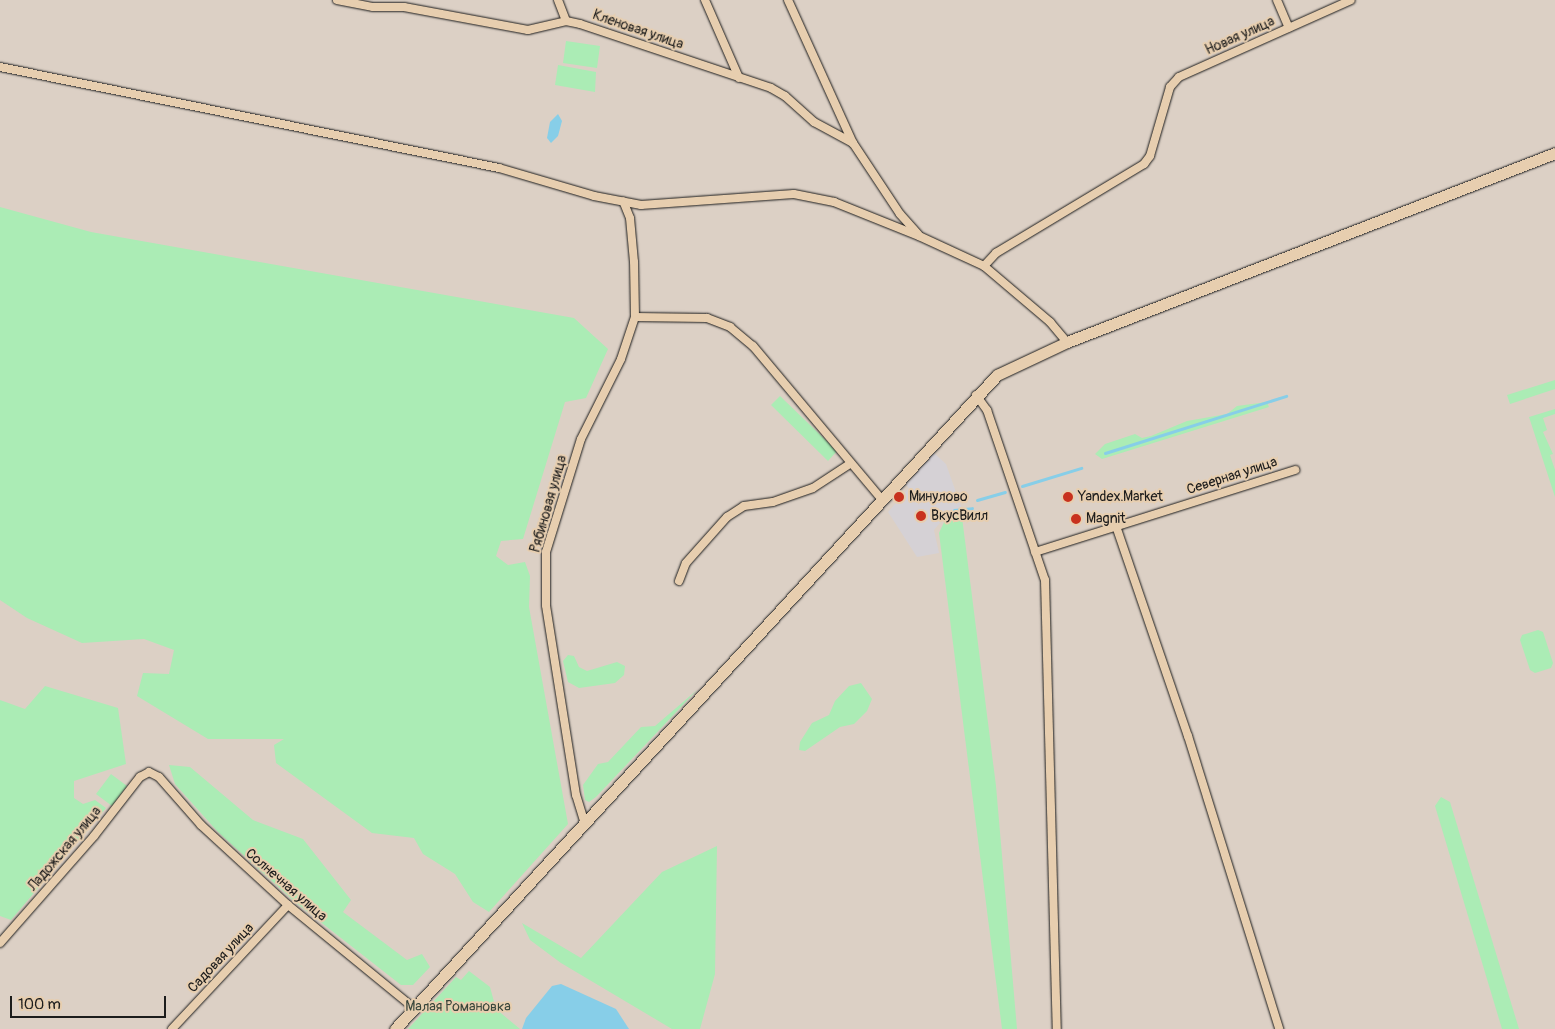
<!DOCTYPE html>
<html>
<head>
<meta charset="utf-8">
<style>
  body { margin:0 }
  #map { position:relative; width:1555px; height:1029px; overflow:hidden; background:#dcd0c5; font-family:Pangolin,sans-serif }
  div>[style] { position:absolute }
  .built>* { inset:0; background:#d5d1d5 }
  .green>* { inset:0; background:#abecb5 }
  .water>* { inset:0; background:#87cee8 }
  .stream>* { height:3px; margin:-1.5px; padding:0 1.5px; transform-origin:1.5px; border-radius:1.5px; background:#87cee8 }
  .roads { filter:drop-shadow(0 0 1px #1c1c1c) drop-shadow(0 0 1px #1c1c1c) }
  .street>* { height:8px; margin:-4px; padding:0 4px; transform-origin:4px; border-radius:4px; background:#e7ceaf }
  .secondary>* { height:11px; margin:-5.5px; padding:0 5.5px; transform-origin:5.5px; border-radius:5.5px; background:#e7ceaf }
  .dots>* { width:14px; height:14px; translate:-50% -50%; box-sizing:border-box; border:2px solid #e7ceaf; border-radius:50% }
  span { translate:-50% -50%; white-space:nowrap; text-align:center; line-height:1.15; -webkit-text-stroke:4px #e7ceaf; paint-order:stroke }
  .street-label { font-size:14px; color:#1c1c1c }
  .poi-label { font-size:14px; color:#1c1c1c }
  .left { translate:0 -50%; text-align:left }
  .park-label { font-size:14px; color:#39463b }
  .scale { position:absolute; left:10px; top:996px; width:156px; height:22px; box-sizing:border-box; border:2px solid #1c1c1c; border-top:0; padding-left:6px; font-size:15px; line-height:18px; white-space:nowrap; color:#1c1c1c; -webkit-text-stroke:4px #e7ceaf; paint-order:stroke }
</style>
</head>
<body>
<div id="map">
  <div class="built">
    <i style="clip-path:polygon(934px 453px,946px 464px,963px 512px,944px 518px,934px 530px,939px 553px,917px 557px,888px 512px,909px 488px,906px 485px)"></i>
  </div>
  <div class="green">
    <i style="clip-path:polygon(566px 41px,600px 46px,597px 68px,563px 63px)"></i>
    <i style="clip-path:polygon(558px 65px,596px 72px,595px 92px,555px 85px)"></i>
    <i style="clip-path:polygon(0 207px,91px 232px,574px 318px,608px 349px,586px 398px,565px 402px,523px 539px,501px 541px,496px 556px,508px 565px,525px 562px,530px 576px,529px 607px,568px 824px,489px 912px,473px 902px,455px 874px,423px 854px,414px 838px,372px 833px,276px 763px,274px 745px,284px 739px,208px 739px,137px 696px,143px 673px,169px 674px,174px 650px,144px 639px,82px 643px,27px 618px,0 600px)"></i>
    <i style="clip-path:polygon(1555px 380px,1555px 389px,1510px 404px,1507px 395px)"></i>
    <i style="clip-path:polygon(780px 396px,837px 451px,828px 461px,771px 405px)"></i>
    <i style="clip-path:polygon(1267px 402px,1269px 407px,1102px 459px,1095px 454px,1105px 444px,1135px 434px,1142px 438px,1151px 436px,1187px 421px,1227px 414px,1237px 406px)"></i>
    <i style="clip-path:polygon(1555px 409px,1555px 414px,1543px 418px,1547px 430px,1543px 432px,1553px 454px,1550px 455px,1555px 470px,1555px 497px,1529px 417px)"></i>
    <i style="clip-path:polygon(955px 514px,962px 517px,996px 786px,1017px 1029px,1002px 1029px,939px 533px,945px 520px)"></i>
    <i style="clip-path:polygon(1538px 630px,1543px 632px,1553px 663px,1551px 668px,1535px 673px,1530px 670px,1520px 640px,1522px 635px)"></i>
    <i style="clip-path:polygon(568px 655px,574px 656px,579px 667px,587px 671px,617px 662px,625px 666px,624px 675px,615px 683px,579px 688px,568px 682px,563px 661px)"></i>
    <i style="clip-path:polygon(861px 683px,872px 699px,867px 711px,854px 724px,840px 727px,805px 751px,799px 750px,800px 742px,812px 723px,829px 715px,835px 701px,849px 686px)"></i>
    <i style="clip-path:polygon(45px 686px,118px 708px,126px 764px,74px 781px,74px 798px,83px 804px,95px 800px,106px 808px,11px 920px,0 916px,0 700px,25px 709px)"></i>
    <i style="clip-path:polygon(697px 690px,596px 797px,589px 802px,585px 800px,583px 785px,598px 764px,608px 762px,641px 727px,655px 726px)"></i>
    <i style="clip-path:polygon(169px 765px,190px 767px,253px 820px,303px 839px,351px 900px,343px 912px,407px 960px,422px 954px,430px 967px,413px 985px,401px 985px,295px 902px,218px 832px,175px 784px)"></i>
    <i style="clip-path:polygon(111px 774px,127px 786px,112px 806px,96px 794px)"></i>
    <i style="clip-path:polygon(1441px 797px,1450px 802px,1519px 1029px,1502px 1029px,1435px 806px)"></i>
    <i style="clip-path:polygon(717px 846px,715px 974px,700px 1029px,672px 1029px,561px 963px,530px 940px,522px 923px,581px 958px,662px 872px)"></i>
    <i style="clip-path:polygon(469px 971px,490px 987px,496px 1009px,520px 1029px,408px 1029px,456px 977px,461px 980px)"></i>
  </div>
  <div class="water">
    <i style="clip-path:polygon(558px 114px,562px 121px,558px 136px,551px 143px,547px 138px,550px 122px)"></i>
    <i style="clip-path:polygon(561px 984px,616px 1009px,629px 1029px,522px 1029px,526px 1018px,552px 986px)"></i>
  </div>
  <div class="stream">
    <i style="left:1105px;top:453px;width:190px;rotate:-17.5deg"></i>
    <i style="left:1022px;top:486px;width:62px;rotate:-17deg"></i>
    <i style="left:977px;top:500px;width:29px;rotate:-16deg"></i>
    <i style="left:954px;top:510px;width:18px;rotate:-6deg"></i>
  </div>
  <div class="roads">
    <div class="street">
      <i style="left:337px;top:0;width:37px;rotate:11deg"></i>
      <i style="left:373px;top:7px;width:31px"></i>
      <i style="left:404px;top:7px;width:126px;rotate:10.5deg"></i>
      <i style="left:528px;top:30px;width:39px;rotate:-13deg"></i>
      <i style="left:566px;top:21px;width:14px;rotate:12deg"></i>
      <i style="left:580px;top:24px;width:201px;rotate:18.5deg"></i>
      <i style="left:771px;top:88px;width:16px;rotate:30deg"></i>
      <i style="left:785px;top:96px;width:39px;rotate:42deg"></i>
      <i style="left:814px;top:122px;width:44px;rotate:28.3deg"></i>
      <i style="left:558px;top:0;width:22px;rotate:69deg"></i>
      <i style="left:705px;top:0;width:85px;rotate:66.4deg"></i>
      <i style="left:788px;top:0;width:157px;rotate:65.6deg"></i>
      <i style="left:853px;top:143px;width:85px;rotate:56.5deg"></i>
      <i style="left:900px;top:214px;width:27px;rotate:48deg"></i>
      <i style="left:1277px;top:0;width:30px;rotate:67deg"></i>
      <i style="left:0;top:67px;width:509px;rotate:11.44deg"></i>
      <i style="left:499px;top:168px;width:99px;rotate:16.4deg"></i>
      <i style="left:594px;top:196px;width:48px;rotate:10.8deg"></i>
      <i style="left:641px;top:205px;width:153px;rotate:-4.1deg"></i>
      <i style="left:794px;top:194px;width:41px;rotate:11.3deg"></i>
      <i style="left:834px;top:202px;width:92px;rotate:21.8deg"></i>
      <i style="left:919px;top:236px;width:72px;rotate:24.8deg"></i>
      <i style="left:984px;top:266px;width:87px;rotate:40.3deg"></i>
      <i style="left:1050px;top:322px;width:26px;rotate:50deg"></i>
      <i style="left:984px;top:266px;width:18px;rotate:-47deg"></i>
      <i style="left:996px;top:253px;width:173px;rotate:-31deg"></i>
      <i style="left:1144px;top:164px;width:10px;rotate:-53deg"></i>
      <i style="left:1150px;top:156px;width:72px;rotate:-73.8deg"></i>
      <i style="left:1170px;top:87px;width:13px;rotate:-48deg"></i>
      <i style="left:1179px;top:77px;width:188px;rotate:-24.1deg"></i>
      <i style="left:635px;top:317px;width:72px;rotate:0.8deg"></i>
      <i style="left:707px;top:318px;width:25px;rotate:21deg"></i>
      <i style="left:730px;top:327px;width:30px;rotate:40deg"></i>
      <i style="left:753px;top:346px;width:201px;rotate:50deg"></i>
      <i style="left:976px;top:395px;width:19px;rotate:54deg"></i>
      <i style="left:987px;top:410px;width:180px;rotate:71.2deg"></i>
      <i style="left:1045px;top:580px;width:449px;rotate:88.5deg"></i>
      <i style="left:1116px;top:526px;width:222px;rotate:71.1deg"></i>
      <i style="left:1188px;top:736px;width:307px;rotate:72.7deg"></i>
      <i style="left:1035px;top:552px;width:273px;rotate:-17.5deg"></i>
      <i style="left:679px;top:581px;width:19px;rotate:-69deg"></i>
      <i style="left:686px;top:563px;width:62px;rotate:-48.3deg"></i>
      <i style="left:727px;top:517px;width:20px;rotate:-33deg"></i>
      <i style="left:744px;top:506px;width:29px;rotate:-8deg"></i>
      <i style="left:773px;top:502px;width:42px;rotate:-19.3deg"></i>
      <i style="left:813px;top:488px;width:45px;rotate:-33.3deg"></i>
      <i style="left:585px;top:824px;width:30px;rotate:-107deg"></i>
      <i style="left:576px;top:795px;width:192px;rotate:-99deg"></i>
      <i style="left:546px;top:605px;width:53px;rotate:-90deg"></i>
      <i style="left:546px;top:552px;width:118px;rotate:-72.8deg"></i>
      <i style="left:581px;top:439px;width:89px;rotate:-63.4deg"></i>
      <i style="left:621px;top:359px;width:44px;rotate:-71.6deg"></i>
      <i style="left:635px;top:317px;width:55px;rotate:-91deg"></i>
      <i style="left:634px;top:262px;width:44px;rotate:-95.2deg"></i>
      <i style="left:630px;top:218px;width:18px;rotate:-112deg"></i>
      <i style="left:0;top:943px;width:142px;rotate:-48.7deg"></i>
      <i style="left:94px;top:836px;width:75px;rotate:-52.1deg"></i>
      <i style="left:140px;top:777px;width:10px;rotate:-29deg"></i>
      <i style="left:149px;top:772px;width:11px;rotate:27deg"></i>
      <i style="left:159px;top:777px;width:64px;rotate:48.8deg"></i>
      <i style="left:201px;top:825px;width:118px;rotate:42.6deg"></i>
      <i style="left:288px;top:905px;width:163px;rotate:39.3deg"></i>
      <i style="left:172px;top:1029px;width:170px;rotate:-46.9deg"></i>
    </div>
    <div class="secondary">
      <i style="left:395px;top:1029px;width:889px;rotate:-47.37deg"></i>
      <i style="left:997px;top:375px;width:77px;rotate:-25.2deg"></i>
      <i style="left:1067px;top:342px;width:523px;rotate:-21.17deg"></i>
    </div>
  </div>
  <div class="dots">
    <i style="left:899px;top:497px;background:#c8321e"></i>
    <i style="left:1068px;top:497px;background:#c8321e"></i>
    <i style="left:921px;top:516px;background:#c8321e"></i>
    <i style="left:1076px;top:519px;background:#c8321e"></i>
  </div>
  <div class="street-label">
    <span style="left:638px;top:30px;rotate:19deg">Кленовая улица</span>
    <span style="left:1240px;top:36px;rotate:-24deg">Новая улица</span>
    <span style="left:1232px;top:476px;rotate:-18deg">Северная улица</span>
    <span style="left:549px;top:504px;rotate:-74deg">Рябиновая улица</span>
    <span style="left:65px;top:849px;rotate:-50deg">Ладожская улица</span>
    <span style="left:286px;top:885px;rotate:41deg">Солнечная улица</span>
    <span style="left:221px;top:958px;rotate:-47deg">Садовая улица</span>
  </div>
  <div class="poi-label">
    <span class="left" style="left:909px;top:497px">Минулово</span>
    <span class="left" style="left:1078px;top:497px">Yandex.Market</span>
    <span class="left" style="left:931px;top:516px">ВкусВилл</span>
    <span class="left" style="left:1086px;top:519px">Magnit</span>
  </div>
  <div class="park-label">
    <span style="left:458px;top:1007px">Малая Романовка</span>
  </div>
  <div class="scale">100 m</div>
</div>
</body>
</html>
